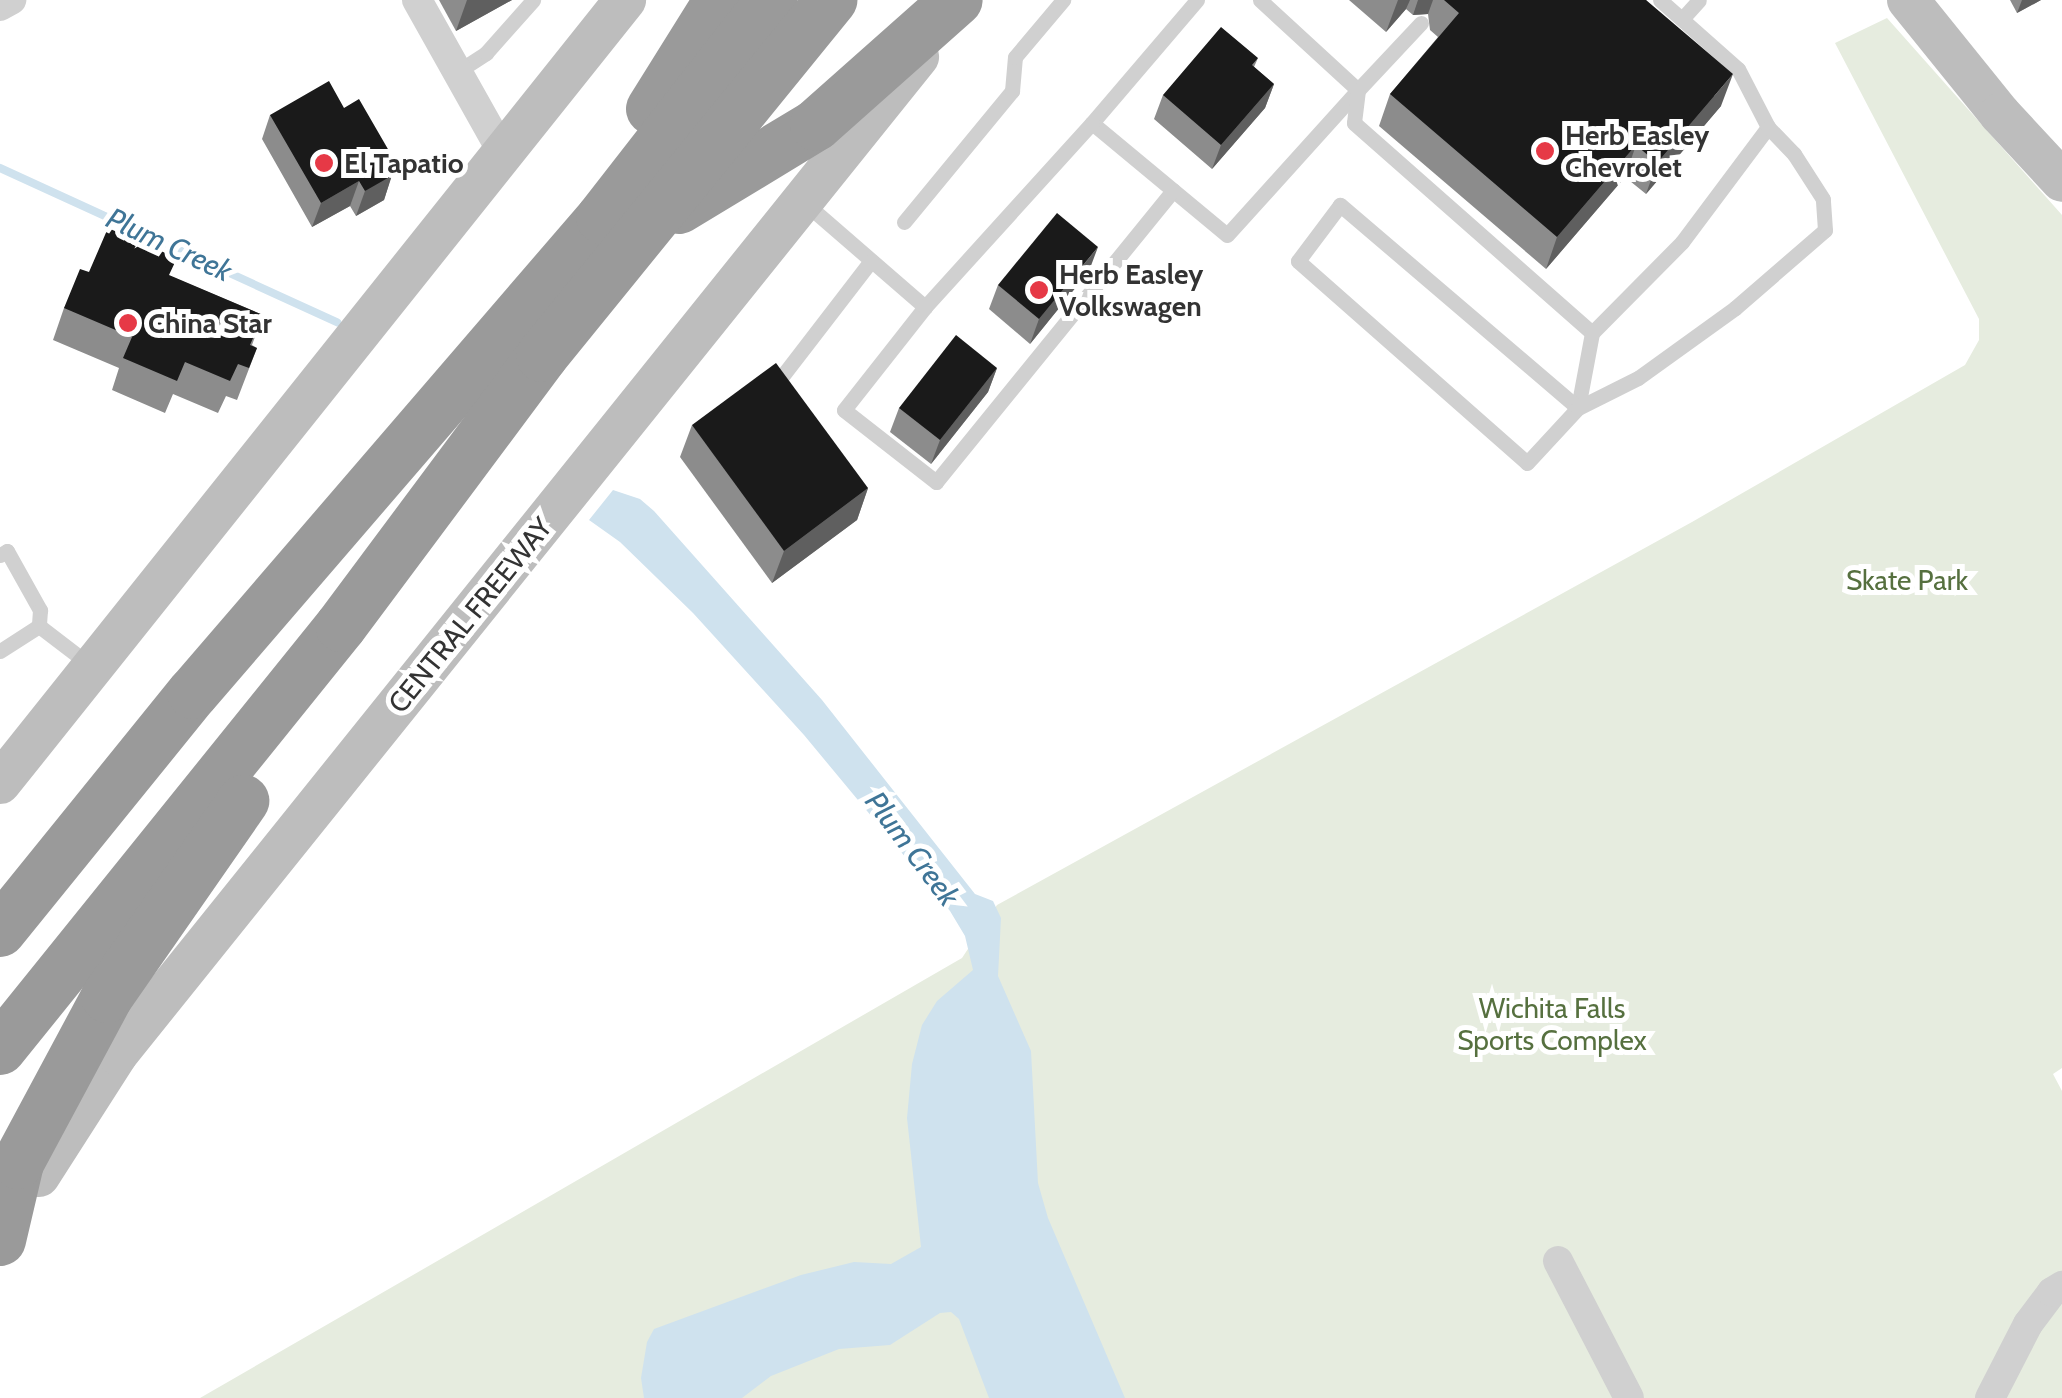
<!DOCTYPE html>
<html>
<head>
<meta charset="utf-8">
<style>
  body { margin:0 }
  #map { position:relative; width:2062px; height:1398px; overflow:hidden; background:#fff; font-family:Cabin,sans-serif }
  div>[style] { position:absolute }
  .green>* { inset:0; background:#e6ecdf }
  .water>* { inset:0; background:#cfe2ee }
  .stream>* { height:8px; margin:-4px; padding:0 4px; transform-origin:4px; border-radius:4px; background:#cfe2ee }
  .lane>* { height:15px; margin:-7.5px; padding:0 7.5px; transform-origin:7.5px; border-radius:7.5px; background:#d0d0d0 }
  .street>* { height:30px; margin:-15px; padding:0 15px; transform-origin:15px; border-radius:15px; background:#d0d0d0 }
  .secondary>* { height:42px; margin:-21px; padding:0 21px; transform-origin:21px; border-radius:21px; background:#bdbdbd }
  .highway>* { height:52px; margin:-26px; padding:0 26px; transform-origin:26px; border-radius:26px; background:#9a9a9a }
  .wall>* { inset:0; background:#8c8c8c }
  .shaded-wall>* { inset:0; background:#5f5f5f }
  .building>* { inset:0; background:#1a1a1a }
  .dots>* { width:28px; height:28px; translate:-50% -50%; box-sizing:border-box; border:5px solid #fff; border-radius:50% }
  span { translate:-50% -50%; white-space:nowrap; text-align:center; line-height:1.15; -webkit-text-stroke:10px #fff; paint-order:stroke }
  .poi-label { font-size:28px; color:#333; font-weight:700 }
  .left { translate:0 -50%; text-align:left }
  .park-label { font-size:28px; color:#56703f }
  .street-label { font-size:28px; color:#333 }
  .water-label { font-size:30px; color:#3f7597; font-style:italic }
</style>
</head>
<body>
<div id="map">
  <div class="green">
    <i style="clip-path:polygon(1887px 18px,2062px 215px,2062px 1068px,2053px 1074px,2062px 1091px,2062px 1398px,200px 1398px,962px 958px,997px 905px,1692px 522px,1965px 365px,1979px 340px,1979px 319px,1835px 43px)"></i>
  </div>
  <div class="water">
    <i style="clip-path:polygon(613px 490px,640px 499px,654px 511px,822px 700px,975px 894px,993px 901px,1001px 918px,998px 976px,1031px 1051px,1038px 1183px,1048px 1218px,1125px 1398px,989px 1398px,959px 1319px,951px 1312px,940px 1313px,890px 1345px,839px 1349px,771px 1376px,742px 1398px,644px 1398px,641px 1378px,647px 1342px,654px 1329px,801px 1275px,854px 1262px,891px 1264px,921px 1247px,907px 1118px,912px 1064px,922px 1025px,937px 1001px,973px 970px,965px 936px,950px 911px,804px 735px,693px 613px,620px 542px,589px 520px)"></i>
  </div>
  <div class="stream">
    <i style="left:0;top:168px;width:371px;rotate:24.6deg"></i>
  </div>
  <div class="lane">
    <i style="left:1197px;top:0;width:162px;rotate:130.5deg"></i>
    <i style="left:1092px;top:123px;width:175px;rotate:39.7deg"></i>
    <i style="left:1227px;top:235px;width:195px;rotate:-47.9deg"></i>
    <i style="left:1260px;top:0;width:133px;rotate:42.6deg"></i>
    <i style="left:1358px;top:90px;width:92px;rotate:-46.8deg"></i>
    <i style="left:1682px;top:19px;width:25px;rotate:-48deg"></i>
    <i style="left:457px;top:72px;width:35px;rotate:-33deg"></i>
    <i style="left:486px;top:53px;width:71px;rotate:-48.4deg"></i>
    <i style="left:1358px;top:90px;width:33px;rotate:97deg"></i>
    <i style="left:1354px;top:123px;width:317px;rotate:41.4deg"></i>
    <i style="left:1592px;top:333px;width:128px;rotate:-45.3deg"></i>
    <i style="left:1682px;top:242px;width:144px;rotate:-53.2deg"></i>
    <i style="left:1768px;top:127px;width:65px;rotate:-117.3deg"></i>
    <i style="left:1738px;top:69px;width:104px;rotate:-138.5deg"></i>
    <i style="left:805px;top:203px;width:159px;rotate:40.9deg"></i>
    <i style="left:925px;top:307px;width:131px;rotate:128.2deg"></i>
    <i style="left:844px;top:410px;width:117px;rotate:38deg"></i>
    <i style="left:936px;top:482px;width:376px;rotate:-50.9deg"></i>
    <i style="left:904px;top:222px;width:170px;rotate:-50.5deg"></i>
    <i style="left:1012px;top:91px;width:34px;rotate:-85deg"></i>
    <i style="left:1015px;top:57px;width:75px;rotate:-49.9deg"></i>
    <i style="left:925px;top:307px;width:248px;rotate:-47.8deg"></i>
    <i style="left:1592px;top:333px;width:76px;rotate:100.6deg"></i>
    <i style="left:1578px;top:408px;width:313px;rotate:-139.5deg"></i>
    <i style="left:1340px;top:205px;width:70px;rotate:126.9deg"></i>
    <i style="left:1298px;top:261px;width:305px;rotate:41.4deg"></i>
    <i style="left:1527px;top:463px;width:75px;rotate:-47.2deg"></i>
    <i style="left:1578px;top:408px;width:67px;rotate:-26.6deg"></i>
    <i style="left:1638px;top:378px;width:120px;rotate:-35.8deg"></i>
    <i style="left:1735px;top:308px;width:119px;rotate:-40.9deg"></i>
    <i style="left:1825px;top:230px;width:31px;rotate:-94deg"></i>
    <i style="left:1823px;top:199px;width:54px;rotate:-122.8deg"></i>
    <i style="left:1794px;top:154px;width:37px;rotate:-134deg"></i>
    <i style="left:780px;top:379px;width:149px;rotate:-52.4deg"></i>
    <i style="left:0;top:555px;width:8px;rotate:-30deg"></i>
    <i style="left:7px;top:551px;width:68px;rotate:60.8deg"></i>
    <i style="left:40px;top:610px;width:16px;rotate:94deg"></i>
    <i style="left:39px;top:626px;width:64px;rotate:37.4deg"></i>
    <i style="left:0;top:651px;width:46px;rotate:-32.7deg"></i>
  </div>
  <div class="street">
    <i style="left:417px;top:0;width:176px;rotate:60.7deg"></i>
    <i style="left:0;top:6px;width:13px;rotate:-29deg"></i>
    <i style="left:1558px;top:1261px;width:154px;rotate:62.6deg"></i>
    <i style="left:1990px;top:1398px;width:83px;rotate:-62.8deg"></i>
    <i style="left:2028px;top:1324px;width:40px;rotate:-53deg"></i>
    <i style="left:2052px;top:1292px;width:12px;rotate:-31deg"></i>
  </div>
  <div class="secondary">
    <i style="left:1908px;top:0;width:146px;rotate:51.1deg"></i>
    <i style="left:2000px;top:114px;width:91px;rotate:47.2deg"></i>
    <i style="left:0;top:783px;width:1002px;rotate:-51.4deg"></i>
    <i style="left:39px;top:1176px;width:145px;rotate:-57.4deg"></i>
    <i style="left:117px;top:1054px;width:1279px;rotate:-51.22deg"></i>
  </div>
  <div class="highway">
    <i style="left:652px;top:109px;width:128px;rotate:-58deg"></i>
    <i style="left:679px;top:208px;width:160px;rotate:-31.2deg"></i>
    <i style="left:816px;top:125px;width:188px;rotate:-41.6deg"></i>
    <i style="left:0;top:931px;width:306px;rotate:-51deg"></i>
    <i style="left:193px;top:693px;width:627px;rotate:-49.27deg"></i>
    <i style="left:602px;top:218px;width:276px;rotate:-52.1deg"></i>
    <i style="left:0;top:1049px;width:543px;rotate:-51.13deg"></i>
    <i style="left:341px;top:626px;width:337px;rotate:-53.3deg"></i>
    <i style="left:542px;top:356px;width:459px;rotate:-50.9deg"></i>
    <i style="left:0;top:1240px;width:79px;rotate:-76.8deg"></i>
    <i style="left:18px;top:1163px;width:188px;rotate:-61.8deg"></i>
    <i style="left:107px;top:997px;width:239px;rotate:-55.2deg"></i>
  </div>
  <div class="wall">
    <i style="clip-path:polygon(439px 0,512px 0,456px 31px)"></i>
    <i style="clip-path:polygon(1349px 0,1646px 0,1721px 106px,1646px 194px,1625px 177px,1546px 269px,1379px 126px,1390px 94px,1438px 37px,1430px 30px,1428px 14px,1413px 15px,1406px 9px,1386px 32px)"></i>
    <i style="clip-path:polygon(2010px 0,2041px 0,2017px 13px)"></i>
    <i style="clip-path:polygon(1258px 58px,1254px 67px,1274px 84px,1265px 108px,1212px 169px,1154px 119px,1163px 95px)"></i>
    <i style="clip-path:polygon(344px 108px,392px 174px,384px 200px,356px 216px,350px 206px,312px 227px,262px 139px,270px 115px)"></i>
    <i style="clip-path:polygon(1089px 271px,1030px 344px,989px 309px,998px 285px)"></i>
    <i style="clip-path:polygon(89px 272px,170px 276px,263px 315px,252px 345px,257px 348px,237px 400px,226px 396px,218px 413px,173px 394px,165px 413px,112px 390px,119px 368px,53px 340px,64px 308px)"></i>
    <i style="clip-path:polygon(997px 368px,988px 392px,931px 464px,890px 432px,899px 408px)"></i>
    <i style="clip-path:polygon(692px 425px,868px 488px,857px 520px,772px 583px,680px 457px)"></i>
  </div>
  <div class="shaded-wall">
    <i style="clip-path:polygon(467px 0,512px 0,456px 31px)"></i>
    <i style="clip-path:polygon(1398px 0,1410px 0,1406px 9px,1386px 32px)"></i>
    <i style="clip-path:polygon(1418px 0,1433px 0,1428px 14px,1413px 15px)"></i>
    <i style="clip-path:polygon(2022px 0,2041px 0,2017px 13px)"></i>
    <i style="clip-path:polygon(1733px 74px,1721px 106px,1646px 194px,1657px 163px)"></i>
    <i style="clip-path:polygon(1274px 84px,1265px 108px,1212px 169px,1221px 145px)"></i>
    <i style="clip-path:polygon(1636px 145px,1625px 177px,1546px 269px,1557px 237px)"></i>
    <i style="clip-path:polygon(396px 163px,384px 200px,356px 216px,365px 191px,388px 168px)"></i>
    <i style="clip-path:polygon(359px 181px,350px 206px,312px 227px,321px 203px)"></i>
    <i style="clip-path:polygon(1098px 247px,1089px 271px,1030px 344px,1039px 319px)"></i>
    <i style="clip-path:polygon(997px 368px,988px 392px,931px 464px,940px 440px)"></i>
    <i style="clip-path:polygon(868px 488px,857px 520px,772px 583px,784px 551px)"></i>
  </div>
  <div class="building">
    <i style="clip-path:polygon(1444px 0,1646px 0,1733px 74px,1657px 163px,1636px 145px,1557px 237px,1390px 94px,1459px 13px)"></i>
    <i style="clip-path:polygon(1221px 27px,1258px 58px,1252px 65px,1274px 84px,1221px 145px,1163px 95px)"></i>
    <i style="clip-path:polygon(329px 81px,344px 108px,359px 99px,396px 163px,388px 168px,393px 175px,365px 191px,359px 181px,321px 203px,270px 115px)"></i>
    <i style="clip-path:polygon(1057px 213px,1098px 247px,1039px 319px,998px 285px)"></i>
    <i style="clip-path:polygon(108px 228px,177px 258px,169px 275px,263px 315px,250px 345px,257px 348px,249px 368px,238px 364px,230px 381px,185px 362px,177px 381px,123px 358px,132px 337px,64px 308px,80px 269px,89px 272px)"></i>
    <i style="clip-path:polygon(956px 335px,997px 368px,940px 440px,899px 408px)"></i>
    <i style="clip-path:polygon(776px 363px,868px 488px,784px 551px,692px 425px)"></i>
  </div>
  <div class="dots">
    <i style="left:1545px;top:151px;background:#e63946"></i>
    <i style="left:324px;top:163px;background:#e63946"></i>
    <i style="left:1039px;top:290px;background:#e63946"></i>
    <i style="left:128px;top:323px;background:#e63946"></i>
  </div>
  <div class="poi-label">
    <span class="left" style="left:1565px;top:151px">Herb Easley<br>Chevrolet</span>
    <span class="left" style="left:344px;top:163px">El Tapatio</span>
    <span class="left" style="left:1059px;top:290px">Herb Easley<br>Volkswagen</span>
    <span class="left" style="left:148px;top:323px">China Star</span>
  </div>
  <div class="park-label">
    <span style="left:1907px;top:580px">Skate Park</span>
    <span style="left:1552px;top:1024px">Wichita Falls<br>Sports Complex</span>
  </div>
  <div class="street-label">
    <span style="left:470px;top:615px;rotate:-51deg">CENTRAL FREEWAY</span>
  </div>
  <div class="water-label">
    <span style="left:169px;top:245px;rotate:25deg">Plum Creek</span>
    <span style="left:912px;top:849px;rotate:53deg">Plum Creek</span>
  </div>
</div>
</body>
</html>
